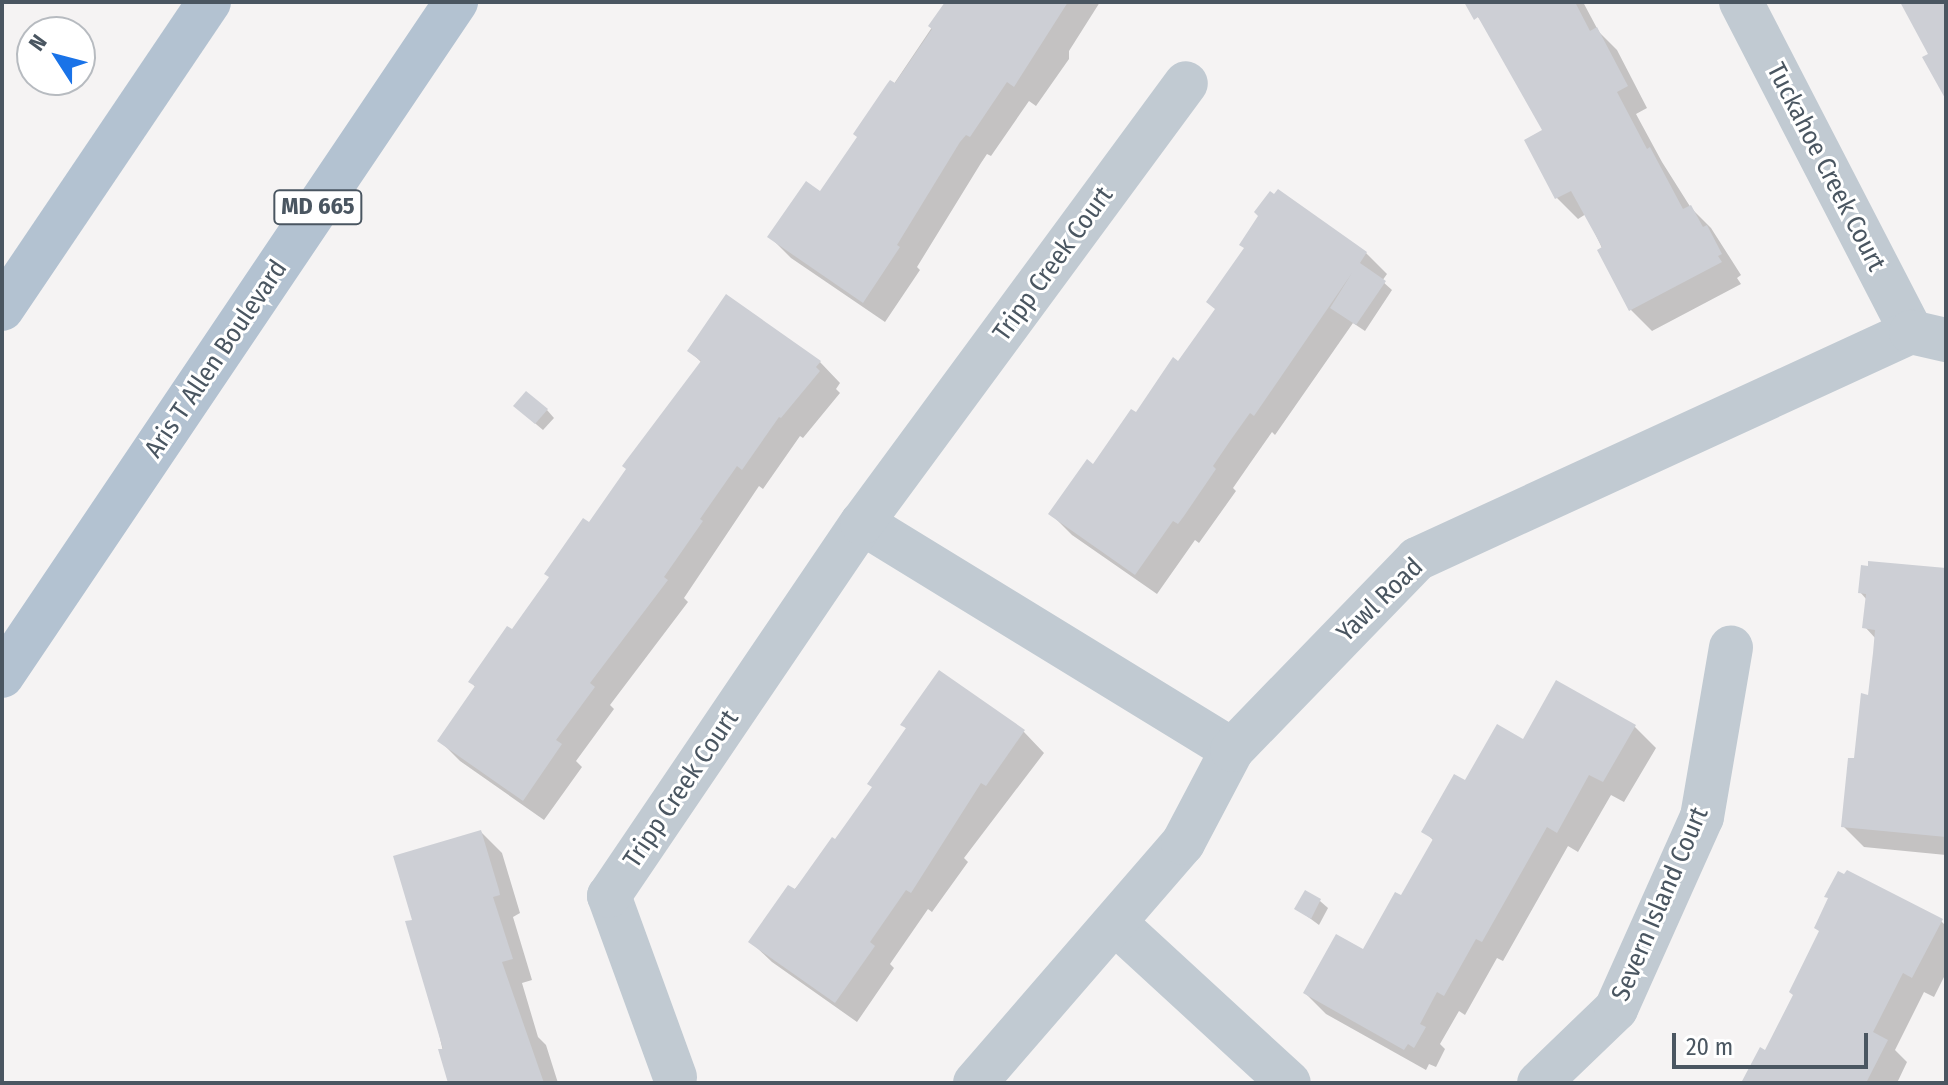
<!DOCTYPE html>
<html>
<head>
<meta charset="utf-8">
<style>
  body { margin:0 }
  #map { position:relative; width:1948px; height:1085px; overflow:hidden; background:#f5f3f3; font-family:"Fira Sans Condensed",sans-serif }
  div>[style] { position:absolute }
  .shadow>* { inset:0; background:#0003 }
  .building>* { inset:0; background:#cdcfd5 }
  .street>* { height:44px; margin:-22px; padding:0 22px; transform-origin:22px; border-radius:22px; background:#c1cad2 }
  .primary>* { height:44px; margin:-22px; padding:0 22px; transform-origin:22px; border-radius:22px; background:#b3c2d1 }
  span { translate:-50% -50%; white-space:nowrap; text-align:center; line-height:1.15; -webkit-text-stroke:6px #fff; paint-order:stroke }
  .shield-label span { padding:2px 6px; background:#fff; border:2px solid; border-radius:6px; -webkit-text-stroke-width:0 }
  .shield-label { font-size:24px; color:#4a5661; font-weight:700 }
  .street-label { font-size:26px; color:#4a5661 }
  .frame { position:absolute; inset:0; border:4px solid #4a5661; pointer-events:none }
  .north { position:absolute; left:16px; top:16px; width:80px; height:80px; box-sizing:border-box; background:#fff; border:2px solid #b7bbc0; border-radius:50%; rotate:306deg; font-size:22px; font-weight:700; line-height:32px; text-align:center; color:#4a5661 }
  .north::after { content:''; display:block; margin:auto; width:28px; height:36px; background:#1a73e8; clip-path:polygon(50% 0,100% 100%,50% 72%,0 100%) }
  .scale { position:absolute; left:1672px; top:1033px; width:196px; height:36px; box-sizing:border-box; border:4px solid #4a5661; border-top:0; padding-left:10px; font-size:24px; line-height:28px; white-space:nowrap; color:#4a5661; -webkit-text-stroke:6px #fff; paint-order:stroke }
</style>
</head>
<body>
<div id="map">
  <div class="shadow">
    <i style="clip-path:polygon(949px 2px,1100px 2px,1069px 51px,1069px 59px,1036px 106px,1029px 101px,991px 156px,987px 154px,981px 163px,917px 267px,920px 270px,885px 322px,791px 258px,770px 237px,820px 194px)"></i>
    <i style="clip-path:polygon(1467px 2px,1583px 2px,1599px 32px,1617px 50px,1647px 108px,1636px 114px,1662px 162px,1691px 208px,1711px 228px,1741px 275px,1737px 278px,1741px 284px,1652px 331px,1631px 310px,1586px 214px,1578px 219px,1557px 198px,1527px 141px,1545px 131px,1489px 32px)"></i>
    <i style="clip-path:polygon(1366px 253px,1387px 274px,1382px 281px,1392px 290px,1365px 331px,1353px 323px,1275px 435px,1272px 432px,1251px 462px,1233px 488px,1236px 491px,1199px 543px,1195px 540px,1157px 594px,1072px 535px,1051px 514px,1179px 364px)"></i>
    <i style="clip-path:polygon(690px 351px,820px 362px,840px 383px,836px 389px,840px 393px,803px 438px,800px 436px,763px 489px,759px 486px,684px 598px,688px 602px,610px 705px,614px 709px,576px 761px,582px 767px,544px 820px,460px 761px,439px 740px,476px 688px,471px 682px,513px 632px,702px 363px)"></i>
    <i style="clip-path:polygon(547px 410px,554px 418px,543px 430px,524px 414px)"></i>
    <i style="clip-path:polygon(1946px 570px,1946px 855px,1864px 847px,1843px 826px,1870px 697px,1876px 639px,1865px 627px,1867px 600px,1860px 592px)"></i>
    <i style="clip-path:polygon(1557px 682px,1635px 727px,1656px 748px,1624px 802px,1611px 795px,1578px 852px,1568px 846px,1503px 961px,1497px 958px,1465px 1015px,1459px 1011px,1440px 1044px,1445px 1049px,1436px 1067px,1429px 1064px,1426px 1070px,1326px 1014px,1305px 993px,1364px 951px,1402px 898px,1434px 841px,1424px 831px,1466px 783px,1524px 741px)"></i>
    <i style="clip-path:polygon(903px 725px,1024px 732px,1044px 753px,964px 858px,968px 862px,932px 912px,928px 909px,890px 964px,894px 968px,857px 1022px,772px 962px,751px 942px,852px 820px,908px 730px)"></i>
    <i style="clip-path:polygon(481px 832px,502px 853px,520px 913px,513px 917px,532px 980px,522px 983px,538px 1037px,546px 1045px,558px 1083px,450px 1083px,414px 921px)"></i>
    <i style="clip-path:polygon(1320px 901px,1328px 908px,1319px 925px,1296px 908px)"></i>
    <i style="clip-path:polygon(1941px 921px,1946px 926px,1946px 973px,1934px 997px,1924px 992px,1895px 1050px,1907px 1062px,1897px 1083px,1742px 1083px,1766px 1053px)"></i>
  </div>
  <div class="building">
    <i style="clip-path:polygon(945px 2px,1068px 2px,1014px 87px,1007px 82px,970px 137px,966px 135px,960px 142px,897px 245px,900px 247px,863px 303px,767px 237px,806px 181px,820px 191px,857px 137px,853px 134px,887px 84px,890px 80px,895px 83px,932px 29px,928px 26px)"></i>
    <i style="clip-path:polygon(1464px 2px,1575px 2px,1590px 31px,1597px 27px,1628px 86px,1617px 92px,1647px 149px,1650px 147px,1683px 209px,1691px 205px,1703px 227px,1707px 225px,1722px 254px,1718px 256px,1722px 262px,1629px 311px,1597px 250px,1602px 247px,1571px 191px,1555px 199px,1524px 140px,1542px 130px,1478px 17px,1474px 20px)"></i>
    <i style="clip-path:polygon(1900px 2px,1946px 2px,1946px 100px,1922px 57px,1928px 54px)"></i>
    <i style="clip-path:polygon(1278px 189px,1367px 252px,1360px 263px,1386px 281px,1356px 325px,1330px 308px,1352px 273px,1254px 416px,1250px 413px,1230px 441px,1213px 466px,1216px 469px,1184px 516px,1178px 524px,1173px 521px,1135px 575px,1048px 514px,1087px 459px,1093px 464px,1131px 409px,1136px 412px,1173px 357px,1178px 361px,1215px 309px,1206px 302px,1244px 248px,1239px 245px,1258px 216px,1254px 212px,1270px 191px,1274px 194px)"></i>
    <i style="clip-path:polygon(726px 294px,821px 361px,816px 367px,820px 371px,781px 418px,779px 417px,742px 470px,737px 466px,700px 519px,703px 521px,664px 577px,668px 580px,590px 683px,595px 687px,556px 740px,562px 744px,523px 801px,437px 741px,475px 686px,468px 682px,507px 626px,512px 629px,549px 577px,544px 574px,583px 518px,589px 522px,626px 469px,622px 466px,701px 361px,687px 351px)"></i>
    <i style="clip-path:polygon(526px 391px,548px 409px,535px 424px,513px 406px)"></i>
    <i style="clip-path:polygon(1868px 561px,1946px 568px,1946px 837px,1841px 827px,1848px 758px,1854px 758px,1861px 693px,1868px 695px,1873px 653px,1875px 630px,1862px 628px,1866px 594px,1858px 593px,1861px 565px,1868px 566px)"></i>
    <i style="clip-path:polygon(939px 670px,1025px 730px,986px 786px,981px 783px,911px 893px,906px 890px,870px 942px,875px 946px,835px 1003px,748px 942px,788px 885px,795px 889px,832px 837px,835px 839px,850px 818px,872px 787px,867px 784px,906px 728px,900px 725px)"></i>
    <i style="clip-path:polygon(1556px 680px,1636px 725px,1603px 782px,1589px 775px,1557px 833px,1547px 827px,1482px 942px,1476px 939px,1444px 996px,1437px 992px,1420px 1024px,1426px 1027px,1414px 1048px,1408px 1044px,1404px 1050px,1303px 993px,1336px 934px,1363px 949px,1395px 892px,1401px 895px,1433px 839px,1421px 832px,1454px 774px,1465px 780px,1497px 724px,1523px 739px)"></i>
    <i style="clip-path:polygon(481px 830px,499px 890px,500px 895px,493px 897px,513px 959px,502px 962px,544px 1083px,448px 1083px,438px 1049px,443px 1049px,405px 921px,412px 920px,393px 856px)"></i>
    <i style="clip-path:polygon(1847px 870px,1943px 919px,1912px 978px,1903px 973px,1873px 1032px,1888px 1040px,1866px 1083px,1741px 1083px,1760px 1047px,1765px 1050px,1793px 995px,1789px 992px,1819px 931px,1814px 928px,1828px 898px,1824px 897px,1838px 871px,1844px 874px)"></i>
    <i style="clip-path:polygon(1305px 890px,1321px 899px,1311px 919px,1294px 909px)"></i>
  </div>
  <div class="street">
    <i style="left:1741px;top:2px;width:371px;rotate:62.7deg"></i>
    <i style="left:862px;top:523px;width:434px;rotate:31.5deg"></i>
    <i style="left:1115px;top:923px;width:236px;rotate:42.6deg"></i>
    <i style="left:675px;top:1077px;width:193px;rotate:-110deg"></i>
    <i style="left:609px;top:896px;width:451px;rotate:-55.9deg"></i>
    <i style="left:862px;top:523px;width:546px;rotate:-53.63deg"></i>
    <i style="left:975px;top:1083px;width:318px;rotate:-49.1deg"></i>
    <i style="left:1183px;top:843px;width:105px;rotate:-62.2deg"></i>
    <i style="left:1232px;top:750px;width:266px;rotate:-45.9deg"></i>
    <i style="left:1417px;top:559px;width:544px;rotate:-24.68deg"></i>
    <i style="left:1911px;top:332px;width:36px;rotate:13deg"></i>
    <i style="left:1539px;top:1083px;width:107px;rotate:-43.9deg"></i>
    <i style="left:1616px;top:1009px;width:210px;rotate:-65.9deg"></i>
    <i style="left:1702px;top:817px;width:172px;rotate:-80.3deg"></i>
  </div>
  <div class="primary">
    <i style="left:2px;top:309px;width:370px;rotate:-56deg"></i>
    <i style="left:2px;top:676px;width:813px;rotate:-56.04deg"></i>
  </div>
  <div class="shield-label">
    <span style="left:318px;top:207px">MD 665</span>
  </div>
  <div class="street-label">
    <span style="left:1826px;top:167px;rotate:63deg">Tuckahoe Creek Court</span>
    <span style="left:1053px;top:264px;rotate:-54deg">Tripp Creek Court</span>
    <span style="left:216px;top:359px;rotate:-56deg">Aris T Allen Boulevard</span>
    <span style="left:1380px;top:600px;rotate:-44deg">Yawl Road</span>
    <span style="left:681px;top:789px;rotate:-56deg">Tripp Creek Court</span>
    <span style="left:1660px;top:904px;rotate:-67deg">Severn Island Court</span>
  </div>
  <div class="frame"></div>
  <div class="north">N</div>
  <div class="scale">20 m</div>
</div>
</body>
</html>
